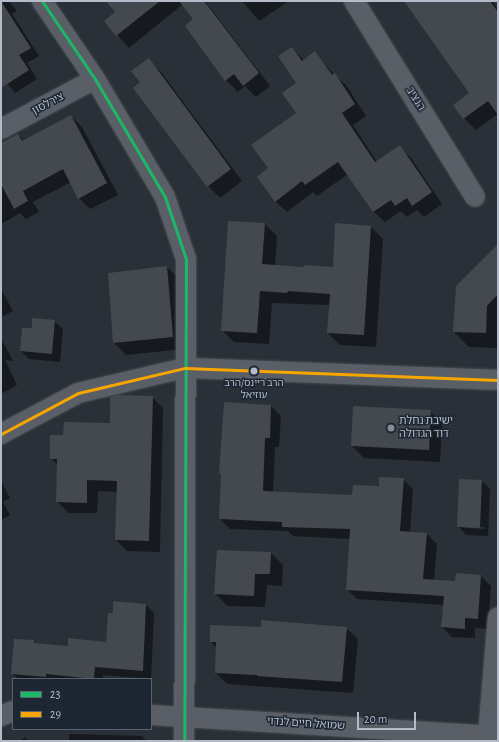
<!DOCTYPE html>
<html>
<head>
<meta charset="utf-8">
<style>
  body { margin:0 }
  #map { position:relative; width:499px; height:742px; overflow:hidden; background:#2a3038; font-family:"Alegreya Sans","Noto Sans Hebrew",sans-serif }
  div>[style] { position:absolute }
  .shadow>* { inset:0; background:#0007 }
  .building>* { inset:0; background:#444950 }
  .roads { filter:drop-shadow(0 0 1px #484c53) drop-shadow(0 0 1px #484c53) }
  .street>* { height:20px; margin:-10px; padding:0 10px; transform-origin:10px; border-radius:10px; background:#5a5e66 }
  .bus-1>* { height:3px; margin:-1.5px; padding:0 1.5px; transform-origin:1.5px; border-radius:1.5px; background:#1ab867 }
  .bus-2>* { height:3px; margin:-1.5px; padding:0 1.5px; transform-origin:1.5px; border-radius:1.5px; background:#f7a600 }
  .dots>* { width:11px; height:11px; translate:-50% -50%; box-sizing:border-box; border:2px solid #1d2633; border-radius:50% }
  span { translate:-50% -50%; white-space:nowrap; text-align:center; line-height:1.15; -webkit-text-stroke:3px #1d2633; paint-order:stroke }
  .bus-label { font-size:10px; color:#b4bcc9 }
  .street-label { font-size:11px; color:#b4bcc9 }
  .poi-label { font-size:11px; color:#b4bcc9 }
  .left { translate:0 -50%; text-align:left }
  .frame { position:absolute; inset:0; border:2px solid #b4bcc9; pointer-events:none }
  .legend { position:absolute; left:12px; top:678px; width:140px; height:52px; box-sizing:border-box; background:#1d2633; border:1px solid #59626f; margin:0; padding:5px 7px; list-style:none; font-size:12px; color:#b4bcc9 }
  .legend li { display:flex; align-items:center; gap:8px; height:20px }
  .legend b { width:20px; border:1px solid #59626f }
  .scale { position:absolute; left:357px; top:712px; width:59px; height:18px; box-sizing:border-box; border:2px solid #b4bcc9; border-top:0; padding-left:5px; font-size:12px; line-height:14px; white-space:nowrap; color:#b4bcc9; -webkit-text-stroke:3px #1d2633; paint-order:stroke }
</style>
</head>
<body>
<div id="map">
  <div class="shadow">
    <i style="clip-path:polygon(1px 1px,9px 1px,17px 11px,12px 14px,39px 56px,27px 63px,37px 79px,15px 93px,1px 76px)"></i>
    <i style="clip-path:polygon(112px 1px,205px 1px,270px 86px,256px 97px,245px 86px,238px 92px,226px 80px,195px 20px,183px 4px,129px 48px,105px 21px,116px 12px)"></i>
    <i style="clip-path:polygon(242px 1px,289px 1px,259px 21px)"></i>
    <i style="clip-path:polygon(405px 1px,492px 1px,498px 9px,498px 114px,476px 130px,464px 118px,470px 93px)"></i>
    <i style="clip-path:polygon(292px 48px,304px 60px,315px 53px,334px 75px,346px 85px,366px 116px,353px 125px,377px 162px,399px 147px,411px 158px,442px 204px,424px 217px,417px 210px,407px 217px,401px 211px,385px 222px,373px 211px,348px 174px,317px 196px,313px 192px,287px 212px,275px 201px,270px 168px,297px 113px,298px 83px)"></i>
    <i style="clip-path:polygon(149px 60px,161px 72px,242px 181px,220px 198px,208px 186px,141px 83px)"></i>
    <i style="clip-path:polygon(71px 116px,82px 127px,118px 195px,90px 209px,79px 198px,71px 182px,33px 202px,39px 212px,26px 219px,20px 213px,1px 224px,1px 144px,18px 135px,24px 141px)"></i>
    <i style="clip-path:polygon(265px 224px,277px 236px,275px 266px,334px 268px,370px 226px,383px 239px,376px 347px,340px 345px,328px 333px,330px 305px,272px 303px,269px 344px,234px 342px,222px 330px)"></i>
    <i style="clip-path:polygon(498px 248px,498px 348px,469px 347px,454px 332px)"></i>
    <i style="clip-path:polygon(167px 267px,179px 279px,184px 349px,126px 355px,114px 343px,109px 274px)"></i>
    <i style="clip-path:polygon(1px 289px,13px 311px,1px 317px)"></i>
    <i style="clip-path:polygon(54px 321px,63px 329px,60px 362px,29px 359px,21px 351px,33px 329px)"></i>
    <i style="clip-path:polygon(1px 338px,13px 361px,5px 360px,17px 385px,1px 394px)"></i>
    <i style="clip-path:polygon(152px 397px,163px 408px,160px 552px,127px 551px,116px 540px,117px 492px,98px 491px,97px 513px,68px 513px,57px 501px,58px 466px,51px 458px,64px 436px,111px 424px)"></i>
    <i style="clip-path:polygon(225px 403px,271px 406px,281px 416px,279px 447px,275px 447px,273px 493px,353px 496px,403px 479px,413px 489px,410px 532px,427px 534px,437px 544px,434px 581px,456px 582px,481px 576px,491px 586px,488px 629px,475px 628px,475px 638px,452px 637px,442px 627px,444px 605px,357px 599px,347px 589px,351px 539px,293px 536px,288px 531px,230px 529px,220px 519px)"></i>
    <i style="clip-path:polygon(430px 411px,442px 423px,440px 462px,364px 458px,352px 446px)"></i>
    <i style="clip-path:polygon(evenodd,460px 480px,482px 481px,490px 489px,488px 536px,466px 535px,458px 526px,460px 480px,465px 526px,485px 527px,485px 529px,465px 528px,465px 526px)"></i>
    <i style="clip-path:polygon(1px 481px,10px 498px,3px 502px,10px 515px,1px 520px)"></i>
    <i style="clip-path:polygon(271px 553px,283px 565px,282px 586px,267px 585px,265px 607px,227px 606px,215px 593px)"></i>
    <i style="clip-path:polygon(146px 605px,154px 613px,151px 679px,103px 675px,103px 679px,18px 679px,13px 674px,33px 641px,36px 644px,68px 647px,107px 643px,114px 614px)"></i>
    <i style="clip-path:polygon(346px 628px,358px 639px,353px 693px,227px 684px,216px 673px,217px 648px,211px 642px)"></i>
    <i style="clip-path:polygon(69px 734px,142px 736px,147px 741px,69px 741px)"></i>
    <i style="clip-path:polygon(25px 737px,29px 741px,20px 741px)"></i>
  </div>
  <div class="building">
    <i style="clip-path:polygon(1px 1px,31px 48px,19px 55px,29px 70px,1px 88px)"></i>
    <i style="clip-path:polygon(106px 1px,160px 1px,116px 36px,104px 21px,115px 12px)"></i>
    <i style="clip-path:polygon(179px 1px,204px 1px,259px 73px,243px 86px,234px 74px,225px 81px,185px 26px,193px 19px)"></i>
    <i style="clip-path:polygon(404px 1px,490px 1px,498px 12px,498px 115px,488px 101px,463px 119px,453px 105px,469px 93px)"></i>
    <i style="clip-path:polygon(292px 47px,302px 61px,315px 51px,332px 75px,335px 73px,355px 104px,342px 113px,375px 162px,400px 145px,432px 192px,412px 206px,407px 198px,395px 206px,391px 200px,373px 212px,338px 162px,305px 185px,302px 181px,275px 202px,257px 177px,268px 168px,251px 145px,296px 113px,282px 93px,296px 83px,278px 56px)"></i>
    <i style="clip-path:polygon(149px 58px,231px 169px,207px 187px,133px 88px,140px 82px,131px 71px)"></i>
    <i style="clip-path:polygon(71px 115px,107px 183px,78px 199px,63px 169px,23px 191px,28px 201px,14px 209px,1px 184px,1px 143px,18px 134px,22px 141px)"></i>
    <i style="clip-path:polygon(228px 221px,265px 223px,262px 264px,304px 267px,304px 265px,333px 267px,335px 223px,371px 226px,364px 335px,327px 333px,330px 294px,288px 291px,287px 293px,260px 291px,257px 333px,221px 331px)"></i>
    <i style="clip-path:polygon(498px 244px,498px 294px,487px 306px,486px 333px,453px 332px,456px 286px)"></i>
    <i style="clip-path:polygon(167px 266px,173px 337px,113px 343px,108px 273px)"></i>
    <i style="clip-path:polygon(32px 318px,55px 320px,52px 354px,20px 351px,22px 328px,32px 328px)"></i>
    <i style="clip-path:polygon(118px 395px,153px 396px,149px 541px,115px 540px,117px 481px,87px 480px,87px 503px,56px 502px,57px 459px,50px 459px,50px 435px,63px 435px,64px 422px,110px 423px,110px 397px)"></i>
    <i style="clip-path:polygon(224px 402px,271px 405px,270px 438px,265px 438px,263px 491px,352px 495px,353px 485px,379px 486px,379px 477px,404px 478px,400px 531px,427px 533px,423px 579px,455px 581px,456px 573px,481px 575px,478px 619px,465px 618px,465px 629px,441px 627px,444px 596px,346px 590px,350px 529px,282px 527px,282px 522px,219px 519px,221px 474px,219px 473px)"></i>
    <i style="clip-path:polygon(353px 406px,431px 410px,429px 450px,351px 446px)"></i>
    <i style="clip-path:polygon(459px 479px,482px 480px,480px 528px,457px 527px)"></i>
    <i style="clip-path:polygon(217px 550px,271px 552px,270px 574px,255px 574px,254px 596px,214px 594px)"></i>
    <i style="clip-path:polygon(113px 601px,146px 604px,143px 671px,95px 667px,94px 679px,46px 674px,46px 677px,11px 674px,14px 639px,34px 640px,34px 643px,68px 646px,68px 638px,106px 642px,108px 613px,113px 613px)"></i>
    <i style="clip-path:polygon(261px 620px,347px 627px,342px 682px,257px 676px,257px 675px,215px 673px,216px 642px,210px 642px,210px 625px,261px 627px)"></i>
  </div>
  <div class="roads">
    <div class="street">
      <i style="left:42px;top:1px;width:94px;rotate:55.8deg"></i>
      <i style="left:95px;top:79px;width:137px;rotate:59.3deg"></i>
      <i style="left:165px;top:197px;width:65px;rotate:71.3deg"></i>
      <i style="left:186px;top:259px;width:482px;rotate:90.2deg"></i>
      <i style="left:354px;top:1px;width:230px;rotate:58.3deg"></i>
      <i style="left:1px;top:129px;width:106px;rotate:-28deg"></i>
      <i style="left:1px;top:434px;width:87px;rotate:-28deg"></i>
      <i style="left:78px;top:393px;width:110px;rotate:-13.2deg"></i>
      <i style="left:185px;top:368px;width:313px;rotate:2.2deg"></i>
      <i style="left:151px;top:715px;width:348px;rotate:3.5deg"></i>
      <i style="left:1px;top:716px;width:13px;rotate:-23deg"></i>
      <i style="left:488px;top:735px;width:118px;rotate:-85.2deg"></i>
    </div>
  </div>
  <div class="bus-1">
    <i style="left:42px;top:1px;width:94px;rotate:55.8deg"></i>
    <i style="left:95px;top:79px;width:137px;rotate:59.3deg"></i>
    <i style="left:165px;top:197px;width:65px;rotate:71.3deg"></i>
    <i style="left:186px;top:259px;width:482px;rotate:90.2deg"></i>
  </div>
  <div class="bus-2">
    <i style="left:1px;top:434px;width:87px;rotate:-28deg"></i>
    <i style="left:78px;top:393px;width:110px;rotate:-13.2deg"></i>
    <i style="left:185px;top:368px;width:313px;rotate:2.2deg"></i>
  </div>
  <div class="dots">
    <i style="left:254px;top:371px;background:#b4bcc9"></i>
    <i style="left:391px;top:428px;background:#848b96"></i>
  </div>
  <div class="bus-label">
    <span style="left:254px;top:389px">הרב ריינס/הרב<br>עוזיאל</span>
  </div>
  <div class="street-label">
    <span style="left:415px;top:99px;rotate:58deg">הנציב</span>
    <span style="left:48px;top:104px;rotate:-28deg">צירלסון</span>
    <span style="left:306px;top:724px;rotate:4deg">שמואל חיים לנדוי</span>
  </div>
  <div class="poi-label">
    <span class="left" style="left:399px;top:428px">ישיבת נחלת<br>דוד הגדולה</span>
  </div>
  <div class="frame"></div>
  <ul class="legend">
  <li><b style="height:5px;background:#1ab867"></b>23</li>
  <li><b style="height:5px;background:#f7a600"></b>29</li>
  </ul>
  <div class="scale">20 m</div>
</div>
</body>
</html>
